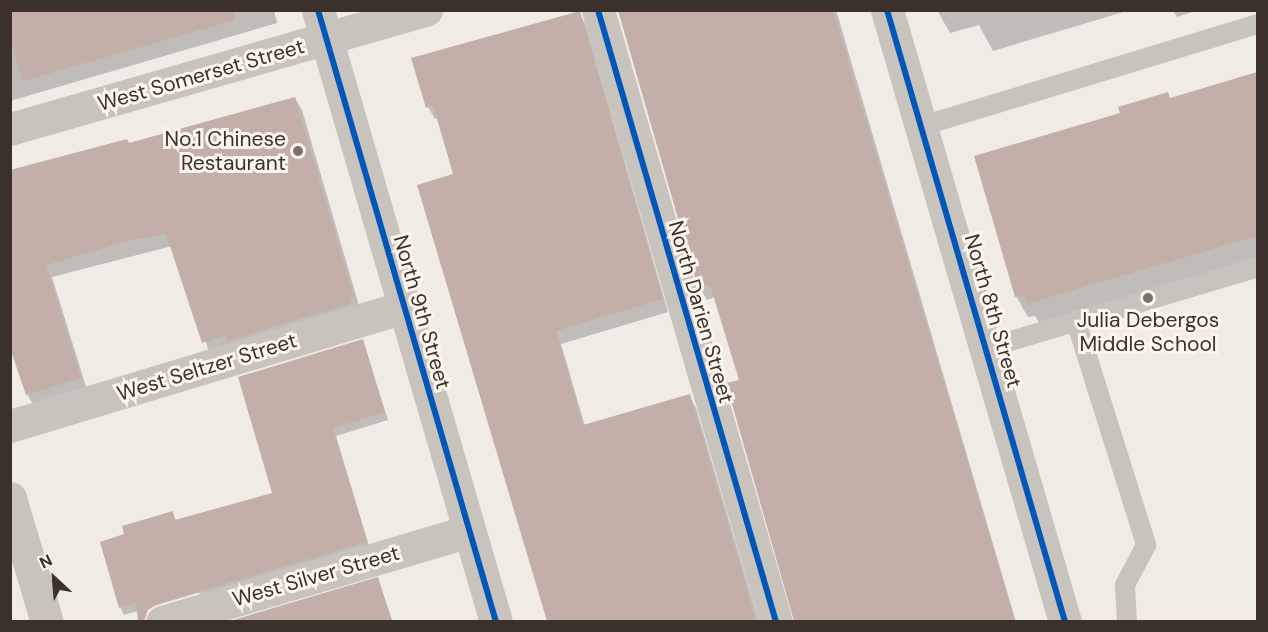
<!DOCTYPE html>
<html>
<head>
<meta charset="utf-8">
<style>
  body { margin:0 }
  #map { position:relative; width:1268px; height:632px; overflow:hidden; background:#f0ebe5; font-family:"DM Sans",sans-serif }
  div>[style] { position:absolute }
  .shadow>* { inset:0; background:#0003 }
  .building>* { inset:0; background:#c3afa7 }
  .service>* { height:20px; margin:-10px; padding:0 10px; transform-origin:10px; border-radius:10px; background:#c9c3be }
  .minor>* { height:33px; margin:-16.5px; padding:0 16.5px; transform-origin:16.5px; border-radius:16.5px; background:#c9c3be }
  .cycleway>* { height:6px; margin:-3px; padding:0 3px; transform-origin:3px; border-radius:3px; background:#0057b8 }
  .dots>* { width:16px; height:16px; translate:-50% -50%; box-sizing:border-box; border:3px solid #fbf5ee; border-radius:50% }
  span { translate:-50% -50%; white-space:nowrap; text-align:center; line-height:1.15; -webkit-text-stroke:6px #fbf5ee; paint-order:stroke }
  .street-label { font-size:21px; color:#3b302b }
  .poi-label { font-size:21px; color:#3b302b }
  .right { translate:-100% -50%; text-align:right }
  .frame { position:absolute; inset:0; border:12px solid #3b302b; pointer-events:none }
  .north { position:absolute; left:24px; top:548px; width:60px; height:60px; -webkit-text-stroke:4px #fbf5ee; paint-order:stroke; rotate:334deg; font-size:16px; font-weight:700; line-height:24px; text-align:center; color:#3b302b }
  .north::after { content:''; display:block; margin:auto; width:21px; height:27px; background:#3b302b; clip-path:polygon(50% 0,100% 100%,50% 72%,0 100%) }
</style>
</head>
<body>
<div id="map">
  <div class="shadow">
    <i style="clip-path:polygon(10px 10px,274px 10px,277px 23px,10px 101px)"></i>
    <i style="clip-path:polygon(618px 10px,836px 10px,1016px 622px,795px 622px,741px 381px,715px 297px,707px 300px,700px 288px)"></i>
    <i style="clip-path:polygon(937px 10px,1130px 10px,993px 51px,979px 25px,950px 33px)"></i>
    <i style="clip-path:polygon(1173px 10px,1198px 10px,1177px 17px)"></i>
    <i style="clip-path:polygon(579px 13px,586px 25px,668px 312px,561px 344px,585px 426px,689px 396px,696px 408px,759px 622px,549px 622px,419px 186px,455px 175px,438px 118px,435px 119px,428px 107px)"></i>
    <i style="clip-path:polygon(1258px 74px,1258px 259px,1040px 324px,1035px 316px,1028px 317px,1016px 296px,1170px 100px)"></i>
    <i style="clip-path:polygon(295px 98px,302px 110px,360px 309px,210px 354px,172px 246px,52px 277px,87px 390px,34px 406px,27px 394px,10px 179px)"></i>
    <i style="clip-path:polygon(362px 341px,388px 420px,336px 436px,370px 549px,215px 595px,197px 593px,124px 615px,120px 607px,126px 535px,172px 513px,176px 520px,273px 494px)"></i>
    <i style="clip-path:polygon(377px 579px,393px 622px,235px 622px)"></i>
  </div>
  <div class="building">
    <i style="clip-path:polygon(10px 10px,234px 10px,235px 20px,23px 81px,10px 40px)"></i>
    <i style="clip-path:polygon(618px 10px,833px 10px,1015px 621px,794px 621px,726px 383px,739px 380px,710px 285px,698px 288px)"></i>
    <i style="clip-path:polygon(580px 11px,663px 299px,556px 331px,583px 425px,690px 394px,756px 621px,547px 621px,417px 185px,453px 174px,433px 105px,426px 108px,411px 58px)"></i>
    <i style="clip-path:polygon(1257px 72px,1257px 236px,1026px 304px,1024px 295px,1015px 297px,974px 156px,1120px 113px,1118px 107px,1168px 92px,1170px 98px)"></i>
    <i style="clip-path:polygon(295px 97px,354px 297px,350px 298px,352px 303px,227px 341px,225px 335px,202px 343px,166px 234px,135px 239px,46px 265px,81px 378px,26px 395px,10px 348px,10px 170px,127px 139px,129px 143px)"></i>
    <i style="clip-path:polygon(363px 339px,385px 412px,333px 428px,367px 542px,157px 604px,148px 610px,144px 621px,138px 621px,136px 603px,119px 608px,100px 542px,124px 534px,122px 526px,173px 511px,175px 520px,272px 493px,238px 377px)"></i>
    <i style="clip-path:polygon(378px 577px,392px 621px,230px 621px)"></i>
  </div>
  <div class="service">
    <i style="left:922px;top:126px;width:351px;rotate:-16.9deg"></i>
    <i style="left:1076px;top:321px;width:235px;rotate:72.6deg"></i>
    <i style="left:1146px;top:545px;width:45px;rotate:117.7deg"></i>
    <i style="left:1125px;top:585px;width:37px;rotate:87deg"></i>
    <i style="left:987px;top:348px;width:283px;rotate:-16.6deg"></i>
  </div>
  <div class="minor">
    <i style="left:318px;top:10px;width:637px;rotate:73.78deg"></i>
    <i style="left:598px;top:10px;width:637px;rotate:73.78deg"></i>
    <i style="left:887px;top:10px;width:637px;rotate:73.78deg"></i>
    <i style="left:10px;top:129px;width:433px;rotate:-16deg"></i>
    <i style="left:10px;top:426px;width:412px;rotate:-16.8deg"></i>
    <i style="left:10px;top:498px;width:129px;rotate:73.4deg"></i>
    <i style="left:162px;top:622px;width:320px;rotate:-16.5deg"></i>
  </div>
  <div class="cycleway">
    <i style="left:318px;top:10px;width:637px;rotate:73.78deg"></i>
    <i style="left:598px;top:10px;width:637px;rotate:73.78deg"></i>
    <i style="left:887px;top:10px;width:637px;rotate:73.78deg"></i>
  </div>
  <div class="dots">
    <i style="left:298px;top:151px;background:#7a716c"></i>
    <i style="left:1148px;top:298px;background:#7a716c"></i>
  </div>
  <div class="street-label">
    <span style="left:201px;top:75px;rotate:-16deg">West Somerset Street</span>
    <span style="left:993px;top:311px;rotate:74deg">North 8th Street</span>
    <span style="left:422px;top:312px;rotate:74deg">North 9th Street</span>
    <span style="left:701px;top:312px;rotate:74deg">North Darien Street</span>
    <span style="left:207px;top:367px;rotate:-17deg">West Seltzer Street</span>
    <span style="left:316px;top:576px;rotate:-16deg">West Silver Street</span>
  </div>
  <div class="poi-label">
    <span class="right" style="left:286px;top:151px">No.1 Chinese<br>Restaurant</span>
    <span style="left:1148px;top:332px">Julia Debergos<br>Middle School</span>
  </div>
  <div class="frame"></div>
  <div class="north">N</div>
</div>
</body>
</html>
